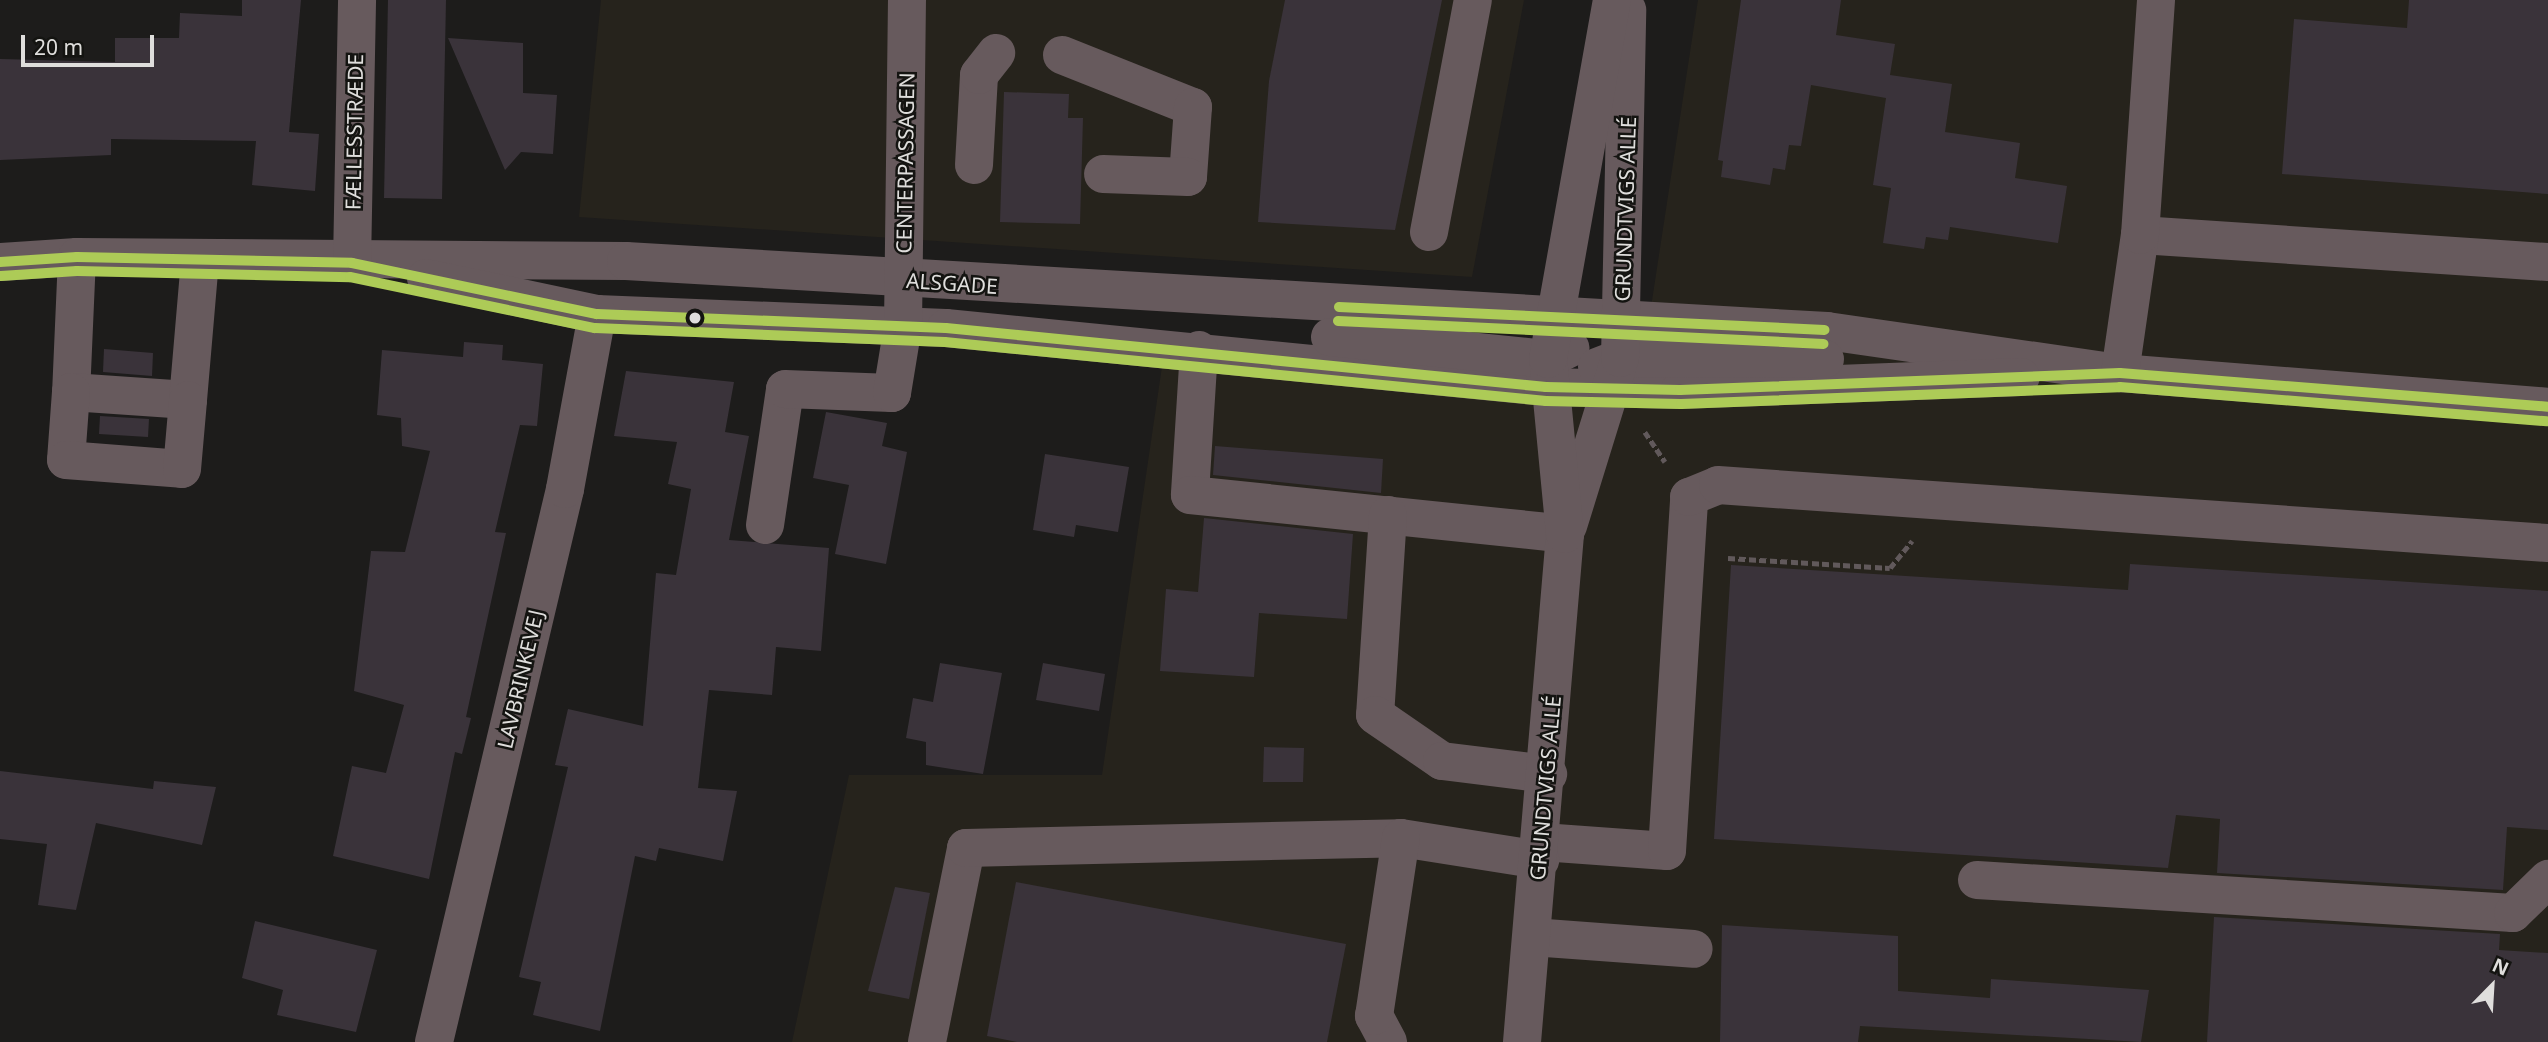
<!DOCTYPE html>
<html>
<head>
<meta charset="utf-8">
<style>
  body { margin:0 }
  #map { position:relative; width:2548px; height:1042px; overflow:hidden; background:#1d1c1b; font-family:"Noto Sans",sans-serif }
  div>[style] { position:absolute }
  .built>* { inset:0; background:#26231c }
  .building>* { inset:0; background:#3a333a }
  .path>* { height:4.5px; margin-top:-2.25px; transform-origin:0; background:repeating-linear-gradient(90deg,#61595b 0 7px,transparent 0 10.5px) }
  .minor>* { height:38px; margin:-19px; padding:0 19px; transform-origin:19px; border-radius:19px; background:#675a5d }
  .bus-1>* { height:10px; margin:-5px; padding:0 5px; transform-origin:5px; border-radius:5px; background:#adcb57 }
  .bus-2>* { height:10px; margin:-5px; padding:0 5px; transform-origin:5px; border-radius:5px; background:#adcb57 }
  .dots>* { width:19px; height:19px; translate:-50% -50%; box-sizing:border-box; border:4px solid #141411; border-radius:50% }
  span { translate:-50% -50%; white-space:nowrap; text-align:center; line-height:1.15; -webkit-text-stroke:5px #141411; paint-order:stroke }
  .street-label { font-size:21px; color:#dfdedc }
  .north { position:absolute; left:2457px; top:951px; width:70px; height:70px; -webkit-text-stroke:5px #141411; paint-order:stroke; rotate:24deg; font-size:19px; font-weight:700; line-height:28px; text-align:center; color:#dfdedc }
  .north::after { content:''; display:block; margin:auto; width:24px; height:32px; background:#dfdedc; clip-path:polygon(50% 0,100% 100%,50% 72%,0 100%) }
  .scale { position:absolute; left:21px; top:35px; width:133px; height:32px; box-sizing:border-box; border:4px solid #dfdedc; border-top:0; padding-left:9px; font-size:21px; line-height:24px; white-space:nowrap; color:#dfdedc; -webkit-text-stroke:5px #141411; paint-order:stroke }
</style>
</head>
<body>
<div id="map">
  <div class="built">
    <i style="clip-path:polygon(601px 0,1524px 0,1472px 277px,579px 217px)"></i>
    <i style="clip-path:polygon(1698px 0,2548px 0,2548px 1042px,792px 1042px,849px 775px,1102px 775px,1165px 346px,1640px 379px)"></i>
  </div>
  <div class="building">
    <i style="clip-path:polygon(242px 0,301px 0,289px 132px,319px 134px,315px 191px,252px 185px,256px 141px,111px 139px,111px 155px,0 160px,0 59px,115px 62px,115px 38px,179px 38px,180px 13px,242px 16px)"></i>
    <i style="clip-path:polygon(388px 0,446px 0,442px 199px,384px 198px)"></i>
    <i style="clip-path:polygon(1285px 0,1442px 0,1395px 230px,1258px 222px,1269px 81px)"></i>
    <i style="clip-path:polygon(1741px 0,1841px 0,1836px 35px,1895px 44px,1890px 75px,1952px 84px,1945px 132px,2020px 143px,2015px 178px,2067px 186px,2058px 243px,1950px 227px,1948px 240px,1926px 237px,1924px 249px,1883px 243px,1891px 188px,1873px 185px,1886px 98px,1811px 85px,1801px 146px,1789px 145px,1785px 170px,1773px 168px,1770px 185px,1721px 177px,1723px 161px,1718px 160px)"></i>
    <i style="clip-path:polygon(2409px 0,2548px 0,2548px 194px,2282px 174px,2294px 19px,2407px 28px)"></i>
    <i style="clip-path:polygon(448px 38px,523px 43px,523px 93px,557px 95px,553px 154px,521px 152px,505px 170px)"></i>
    <i style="clip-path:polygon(1004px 92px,1069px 94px,1068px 118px,1083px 118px,1080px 224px,1000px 222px)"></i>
    <i style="clip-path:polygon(464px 342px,503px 345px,502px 360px,543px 364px,537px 426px,520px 425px,495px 532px,506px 533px,466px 717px,471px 718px,462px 754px,455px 752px,429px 879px,333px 856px,352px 766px,386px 773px,404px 705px,354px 691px,371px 551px,405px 552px,430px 451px,402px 446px,401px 418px,377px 415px,382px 350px,463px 357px)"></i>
    <i style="clip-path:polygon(104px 349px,153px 353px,152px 376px,103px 372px)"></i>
    <i style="clip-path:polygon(626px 371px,734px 382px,725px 432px,749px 436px,729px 540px,829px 548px,821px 651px,776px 647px,772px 695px,709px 690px,698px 788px,737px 791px,723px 861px,659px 848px,656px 861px,635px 856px,600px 1031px,533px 1015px,541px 982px,519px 977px,568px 767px,555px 765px,568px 709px,643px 726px,656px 573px,676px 575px,691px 489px,668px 484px,677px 442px,614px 436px)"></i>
    <i style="clip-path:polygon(826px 412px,887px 423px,882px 446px,907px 452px,886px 564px,835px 554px,849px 485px,813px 478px)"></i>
    <i style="clip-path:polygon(100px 416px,149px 419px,148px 437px,99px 434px)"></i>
    <i style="clip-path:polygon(1215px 446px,1383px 459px,1381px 493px,1213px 475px)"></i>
    <i style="clip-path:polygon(1045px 454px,1129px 467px,1118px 532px,1076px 525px,1074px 537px,1033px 530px)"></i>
    <i style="clip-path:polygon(1204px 518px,1353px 534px,1347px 619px,1259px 613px,1254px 677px,1160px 671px,1166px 589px,1198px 592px)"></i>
    <i style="clip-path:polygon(2130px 564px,2548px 591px,2548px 830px,2507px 827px,2503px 890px,2217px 873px,2220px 819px,2176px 815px,2168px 868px,1714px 839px,1731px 565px,2128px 590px)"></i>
    <i style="clip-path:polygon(940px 663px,1002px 673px,983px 774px,926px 765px,926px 742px,906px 738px,913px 698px,933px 702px)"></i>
    <i style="clip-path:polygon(1043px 663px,1105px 674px,1099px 711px,1036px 700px)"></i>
    <i style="clip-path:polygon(1264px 747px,1304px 748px,1303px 782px,1263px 782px)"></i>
    <i style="clip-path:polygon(0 771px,153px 789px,154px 781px,216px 787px,202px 845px,96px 823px,76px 910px,38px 905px,47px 844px,0 839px)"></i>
    <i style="clip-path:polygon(1016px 882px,1346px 944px,1327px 1042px,1017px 1042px,987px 1036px)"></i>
    <i style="clip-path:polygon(895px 887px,930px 893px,909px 999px,868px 991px)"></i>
    <i style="clip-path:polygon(2214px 917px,2500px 934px,2499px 950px,2548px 953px,2548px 1042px,2207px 1042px)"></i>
    <i style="clip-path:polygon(255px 921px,377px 950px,356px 1032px,277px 1015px,283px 990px,242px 978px)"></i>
    <i style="clip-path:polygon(1722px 925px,1898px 936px,1898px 991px,1990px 998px,1991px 979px,2149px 990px,2141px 1042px,1860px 1026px,1858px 1042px,1720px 1042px)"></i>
  </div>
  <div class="path">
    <i style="left:1645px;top:432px;width:36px;rotate:56deg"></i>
    <i style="left:1728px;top:558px;width:162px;rotate:3.5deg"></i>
    <i style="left:1890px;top:568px;width:35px;rotate:-51deg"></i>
  </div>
  <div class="minor">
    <i style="left:1062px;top:55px;width:141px;rotate:21.7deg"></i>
    <i style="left:1193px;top:107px;width:70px;rotate:94.1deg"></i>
    <i style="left:1188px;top:177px;width:85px;rotate:-178deg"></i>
    <i style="left:974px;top:165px;width:90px;rotate:-86.8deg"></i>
    <i style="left:979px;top:75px;width:28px;rotate:-52deg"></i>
    <i style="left:1429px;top:232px;width:236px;rotate:-79.3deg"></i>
    <i style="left:2140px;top:235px;width:409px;rotate:3.8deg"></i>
    <i style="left:77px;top:257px;width:135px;rotate:92.5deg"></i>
    <i style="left:71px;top:392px;width:117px;rotate:3.9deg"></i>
    <i style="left:188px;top:400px;width:141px;rotate:-85.1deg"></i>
    <i style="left:0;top:262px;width:77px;rotate:-3.7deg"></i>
    <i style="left:77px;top:257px;width:549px;rotate:0.42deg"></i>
    <i style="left:626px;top:261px;width:1203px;rotate:3.34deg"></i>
    <i style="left:1827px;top:331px;width:296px;rotate:8.2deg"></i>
    <i style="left:2120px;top:373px;width:429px;rotate:4.5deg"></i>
    <i style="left:352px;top:263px;width:263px;rotate:-88.9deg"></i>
    <i style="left:426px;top:278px;width:175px;rotate:11.9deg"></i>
    <i style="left:597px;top:314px;width:349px;rotate:2.3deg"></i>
    <i style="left:946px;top:328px;width:603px;rotate:5.62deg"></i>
    <i style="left:1546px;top:387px;width:134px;rotate:1.3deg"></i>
    <i style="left:1680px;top:390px;width:341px;rotate:-2.2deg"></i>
    <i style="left:1330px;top:337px;width:219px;rotate:5.8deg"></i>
    <i style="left:1548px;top:359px;width:25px;rotate:-26deg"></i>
    <i style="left:1199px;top:350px;width:145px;rotate:93.6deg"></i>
    <i style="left:1190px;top:495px;width:377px;rotate:5.9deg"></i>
    <i style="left:1597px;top:367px;width:25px;rotate:-21deg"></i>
    <i style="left:1620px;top:358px;width:205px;rotate:0.3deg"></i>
    <i style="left:2120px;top:373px;width:139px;rotate:-81.8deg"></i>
    <i style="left:2140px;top:235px;width:236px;rotate:-86.1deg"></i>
    <i style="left:71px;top:392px;width:68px;rotate:94.2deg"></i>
    <i style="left:66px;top:460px;width:116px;rotate:4.4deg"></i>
    <i style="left:182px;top:469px;width:69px;rotate:-85deg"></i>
    <i style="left:1388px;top:515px;width:200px;rotate:93.7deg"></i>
    <i style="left:1375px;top:715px;width:81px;rotate:34.5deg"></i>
    <i style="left:1442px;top:761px;width:107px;rotate:7deg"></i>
    <i style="left:765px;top:525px;width:137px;rotate:-81.6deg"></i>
    <i style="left:785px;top:389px;width:107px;rotate:2.1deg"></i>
    <i style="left:892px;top:393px;width:68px;rotate:-80.7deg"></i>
    <i style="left:903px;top:326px;width:326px;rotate:-89.3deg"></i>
    <i style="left:1568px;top:526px;width:176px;rotate:-72.8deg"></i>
    <i style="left:1620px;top:358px;width:348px;rotate:-88.8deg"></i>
    <i style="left:1542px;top:842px;width:125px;rotate:4.1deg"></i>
    <i style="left:1667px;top:851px;width:355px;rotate:-86.4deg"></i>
    <i style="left:1689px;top:497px;width:31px;rotate:-22deg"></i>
    <i style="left:1718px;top:485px;width:832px;rotate:4deg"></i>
    <i style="left:1977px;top:880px;width:537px;rotate:3.52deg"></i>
    <i style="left:2513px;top:913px;width:49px;rotate:-44.2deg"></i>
    <i style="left:1532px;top:937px;width:162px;rotate:4.2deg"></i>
    <i style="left:434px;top:1042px;width:568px;rotate:-76.67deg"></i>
    <i style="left:565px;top:489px;width:178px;rotate:-79.6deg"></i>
    <i style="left:927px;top:1042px;width:198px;rotate:-78.6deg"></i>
    <i style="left:966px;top:848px;width:435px;rotate:-1.3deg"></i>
    <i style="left:1401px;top:838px;width:141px;rotate:9deg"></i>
    <i style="left:1388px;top:1042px;width:30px;rotate:-118deg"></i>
    <i style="left:1374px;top:1016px;width:180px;rotate:-81.4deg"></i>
    <i style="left:1522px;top:1042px;width:510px;rotate:-85.16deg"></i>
    <i style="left:1565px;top:534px;width:176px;rotate:-95.5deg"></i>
    <i style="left:1548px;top:359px;width:365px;rotate:-79.9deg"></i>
  </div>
  <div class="bus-1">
    <i style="left:0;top:262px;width:77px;rotate:-3.7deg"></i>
    <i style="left:77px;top:257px;width:275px;rotate:1.2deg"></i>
    <i style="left:352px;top:263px;width:250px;rotate:11.8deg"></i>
    <i style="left:597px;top:314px;width:349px;rotate:2.3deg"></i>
    <i style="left:946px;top:328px;width:603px;rotate:5.62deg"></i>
    <i style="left:1546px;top:387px;width:134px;rotate:1.3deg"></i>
    <i style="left:1680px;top:390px;width:440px;rotate:-2.2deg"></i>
    <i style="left:2120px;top:373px;width:429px;rotate:4.5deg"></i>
    <i style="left:1339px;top:307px;width:486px;rotate:2.7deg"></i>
  </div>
  <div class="bus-2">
    <i style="left:1px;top:276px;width:76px;rotate:-3.8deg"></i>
    <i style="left:77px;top:271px;width:273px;rotate:1.3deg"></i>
    <i style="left:350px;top:277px;width:250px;rotate:11.8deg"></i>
    <i style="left:595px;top:328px;width:350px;rotate:2.3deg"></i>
    <i style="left:945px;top:342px;width:604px;rotate:5.61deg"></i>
    <i style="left:1546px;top:401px;width:135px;rotate:1.3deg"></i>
    <i style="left:1681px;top:404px;width:439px;rotate:-2.2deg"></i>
    <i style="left:2120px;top:387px;width:428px;rotate:4.6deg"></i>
    <i style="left:1338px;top:321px;width:486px;rotate:2.7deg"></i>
  </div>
  <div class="dots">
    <i style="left:695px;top:318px;background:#dfdedc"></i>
  </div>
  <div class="street-label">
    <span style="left:354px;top:132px;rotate:-89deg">FÆLLESSTRÆDE</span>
    <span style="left:905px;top:163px;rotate:-89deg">CENTERPASSAGEN</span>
    <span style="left:1625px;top:209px;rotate:-88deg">GRUNDTVIGS ALLÉ</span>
    <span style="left:952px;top:283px;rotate:4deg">ALSGADE</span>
    <span style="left:520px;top:679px;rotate:-77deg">LAVBRINKEVEJ</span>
    <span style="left:1545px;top:788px;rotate:-85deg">GRUNDTVIGS ALLÉ</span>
  </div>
  <div class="north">N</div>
  <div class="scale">20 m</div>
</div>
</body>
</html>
